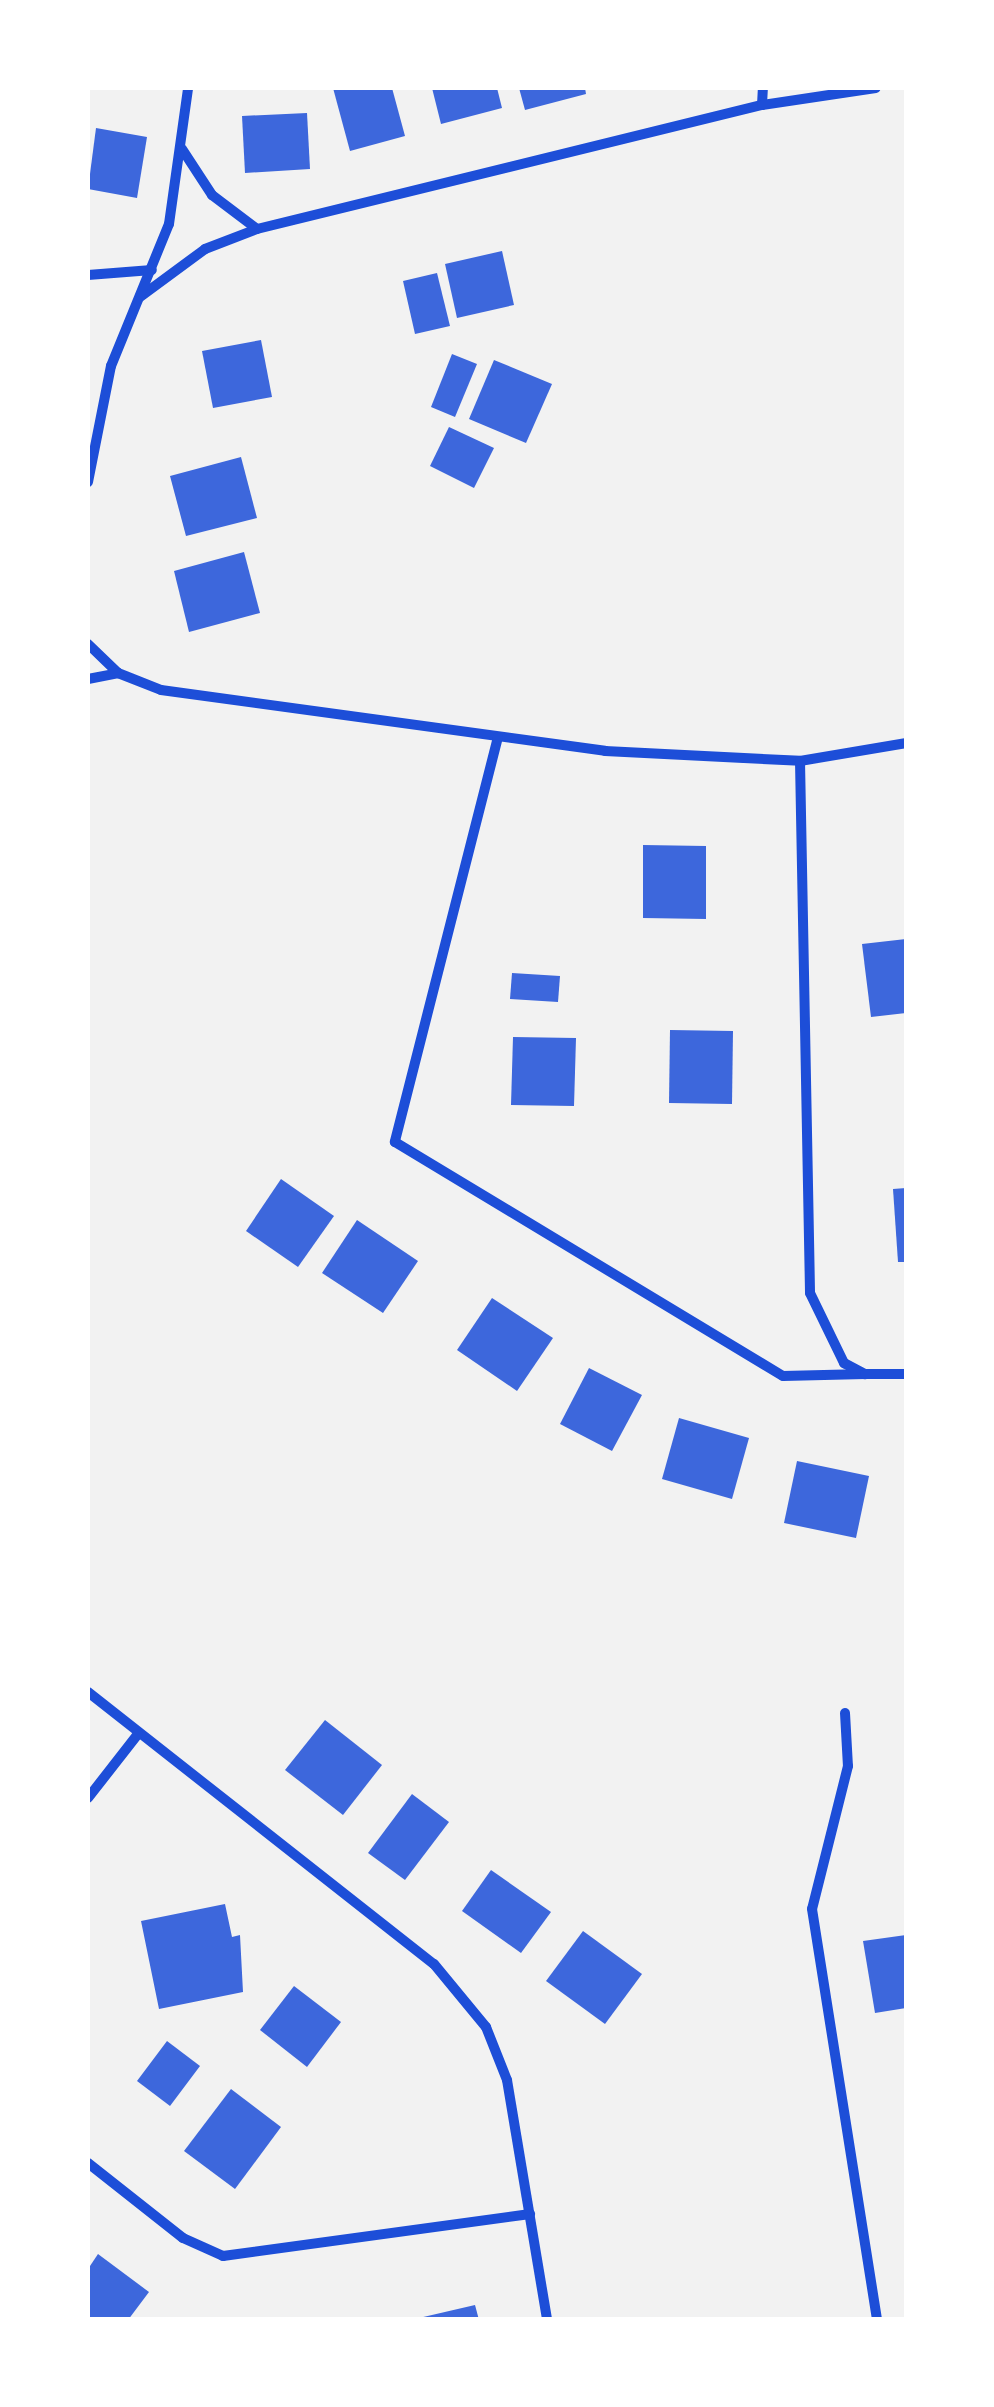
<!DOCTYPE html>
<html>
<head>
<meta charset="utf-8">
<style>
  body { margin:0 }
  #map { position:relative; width:994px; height:2407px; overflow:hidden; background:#f2f2f2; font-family:Raleway,sans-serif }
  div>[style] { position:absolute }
  .building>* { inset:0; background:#3d67dc }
  .minor>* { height:10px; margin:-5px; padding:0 5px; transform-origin:5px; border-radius:5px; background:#1d4ed8 }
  span { translate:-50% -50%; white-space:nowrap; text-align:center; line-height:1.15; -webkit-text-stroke:8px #fff; paint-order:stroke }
  .frame { position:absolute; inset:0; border:90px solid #fff; pointer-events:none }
</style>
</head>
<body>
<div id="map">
  <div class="building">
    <i style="clip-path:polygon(333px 88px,392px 88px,405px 136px,350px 151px)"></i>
    <i style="clip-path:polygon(432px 88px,497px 88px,502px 108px,441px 124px)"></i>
    <i style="clip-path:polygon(519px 88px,585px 88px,586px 94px,525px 110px)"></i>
    <i style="clip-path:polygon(307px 113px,310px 169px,245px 173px,242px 116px)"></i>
    <i style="clip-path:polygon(96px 128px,147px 137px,137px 198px,88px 189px)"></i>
    <i style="clip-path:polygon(502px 251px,514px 305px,457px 318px,445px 264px)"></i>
    <i style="clip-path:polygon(437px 273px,450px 326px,415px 334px,403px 281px)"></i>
    <i style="clip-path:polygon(261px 340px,272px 397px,213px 408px,202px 351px)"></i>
    <i style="clip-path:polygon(452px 354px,477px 364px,455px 417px,431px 407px)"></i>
    <i style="clip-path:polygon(494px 360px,552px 384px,526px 443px,469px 419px)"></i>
    <i style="clip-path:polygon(449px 427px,494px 448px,474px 488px,430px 466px)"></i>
    <i style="clip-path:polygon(241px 457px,257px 518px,186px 536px,170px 476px)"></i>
    <i style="clip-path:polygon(244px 552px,260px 613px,189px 632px,174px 571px)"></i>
    <i style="clip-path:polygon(643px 845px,706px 846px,706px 919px,643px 918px)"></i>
    <i style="clip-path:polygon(906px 939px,906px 1013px,871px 1017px,862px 944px)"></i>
    <i style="clip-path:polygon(512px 973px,560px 976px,558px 1002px,510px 999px)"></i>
    <i style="clip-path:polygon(670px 1030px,733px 1031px,732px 1104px,669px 1103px)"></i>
    <i style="clip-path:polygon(513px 1037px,576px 1038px,574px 1106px,511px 1105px)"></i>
    <i style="clip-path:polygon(281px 1179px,334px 1216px,298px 1267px,246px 1231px)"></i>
    <i style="clip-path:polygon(906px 1188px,906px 1262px,898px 1262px,893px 1189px)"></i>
    <i style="clip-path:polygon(357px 1220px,418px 1261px,383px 1313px,322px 1273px)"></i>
    <i style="clip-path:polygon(492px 1298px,553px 1338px,517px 1391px,457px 1350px)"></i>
    <i style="clip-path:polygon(589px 1368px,642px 1395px,612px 1451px,560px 1424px)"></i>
    <i style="clip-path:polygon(679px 1418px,749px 1438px,732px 1499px,662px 1479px)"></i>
    <i style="clip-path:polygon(797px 1461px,869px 1476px,856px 1538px,784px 1523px)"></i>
    <i style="clip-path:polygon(325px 1720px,382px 1765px,343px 1815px,285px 1770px)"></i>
    <i style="clip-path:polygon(412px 1794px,449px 1822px,405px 1880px,368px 1853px)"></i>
    <i style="clip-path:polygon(491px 1870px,551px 1912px,521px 1953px,462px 1911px)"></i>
    <i style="clip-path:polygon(225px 1904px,232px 1937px,240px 1935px,243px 1992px,159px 2009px,141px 1921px)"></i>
    <i style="clip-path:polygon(583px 1931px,642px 1974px,605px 2024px,546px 1981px)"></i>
    <i style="clip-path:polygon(906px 1935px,906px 2008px,875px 2013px,863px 1941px)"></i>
    <i style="clip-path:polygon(294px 1986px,341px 2022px,307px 2067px,260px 2030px)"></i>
    <i style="clip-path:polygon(167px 2041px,200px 2066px,170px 2106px,137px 2081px)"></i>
    <i style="clip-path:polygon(231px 2089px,281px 2127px,235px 2189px,184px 2151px)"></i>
    <i style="clip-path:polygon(98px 2254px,149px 2292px,128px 2320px,88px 2320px,88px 2269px)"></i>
    <i style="clip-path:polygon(475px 2305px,479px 2320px,420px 2320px,419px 2318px)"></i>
  </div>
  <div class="minor">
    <i style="left:762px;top:105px;width:17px;rotate:-87deg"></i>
    <i style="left:182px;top:149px;width:55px;rotate:56.9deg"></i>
    <i style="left:212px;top:195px;width:56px;rotate:37.1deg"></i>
    <i style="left:257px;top:229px;width:520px;rotate:-13.8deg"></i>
    <i style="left:762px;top:105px;width:115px;rotate:-8.5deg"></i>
    <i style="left:88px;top:275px;width:64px;rotate:-4.5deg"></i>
    <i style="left:140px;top:297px;width:81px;rotate:-36.4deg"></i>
    <i style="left:205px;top:249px;width:56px;rotate:-21deg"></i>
    <i style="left:88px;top:482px;width:118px;rotate:-78.8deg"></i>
    <i style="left:111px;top:366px;width:153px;rotate:-67.8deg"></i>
    <i style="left:169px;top:224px;width:137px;rotate:-82deg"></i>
    <i style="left:88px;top:644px;width:42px;rotate:44deg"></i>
    <i style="left:118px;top:673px;width:46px;rotate:21.6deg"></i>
    <i style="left:161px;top:690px;width:448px;rotate:7.8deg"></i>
    <i style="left:605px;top:751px;width:195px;rotate:2.9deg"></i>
    <i style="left:800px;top:761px;width:108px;rotate:-9.6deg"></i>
    <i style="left:88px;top:679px;width:31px;rotate:-11deg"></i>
    <i style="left:498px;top:737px;width:418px;rotate:104.3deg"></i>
    <i style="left:395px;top:1142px;width:453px;rotate:31.1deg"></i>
    <i style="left:783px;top:1376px;width:82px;rotate:-1.4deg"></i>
    <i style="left:800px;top:761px;width:532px;rotate:88.92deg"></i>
    <i style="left:810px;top:1293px;width:78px;rotate:64.1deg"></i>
    <i style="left:844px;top:1363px;width:24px;rotate:28deg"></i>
    <i style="left:865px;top:1374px;width:41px"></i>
    <i style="left:88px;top:1692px;width:440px;rotate:38.2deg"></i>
    <i style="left:434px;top:1964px;width:82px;rotate:50.5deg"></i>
    <i style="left:486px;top:2027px;width:57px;rotate:68.4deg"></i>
    <i style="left:507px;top:2080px;width:243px;rotate:80.5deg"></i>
    <i style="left:845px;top:1713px;width:53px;rotate:86.8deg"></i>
    <i style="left:848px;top:1766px;width:147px;rotate:104.1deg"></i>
    <i style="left:812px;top:1909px;width:416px;rotate:81deg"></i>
    <i style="left:88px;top:1798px;width:81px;rotate:-52deg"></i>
    <i style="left:88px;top:2163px;width:121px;rotate:38.3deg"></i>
    <i style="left:183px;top:2238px;width:44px;rotate:24.2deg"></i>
    <i style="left:223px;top:2256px;width:310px;rotate:-7.8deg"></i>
  </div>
  <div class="frame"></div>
</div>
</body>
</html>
